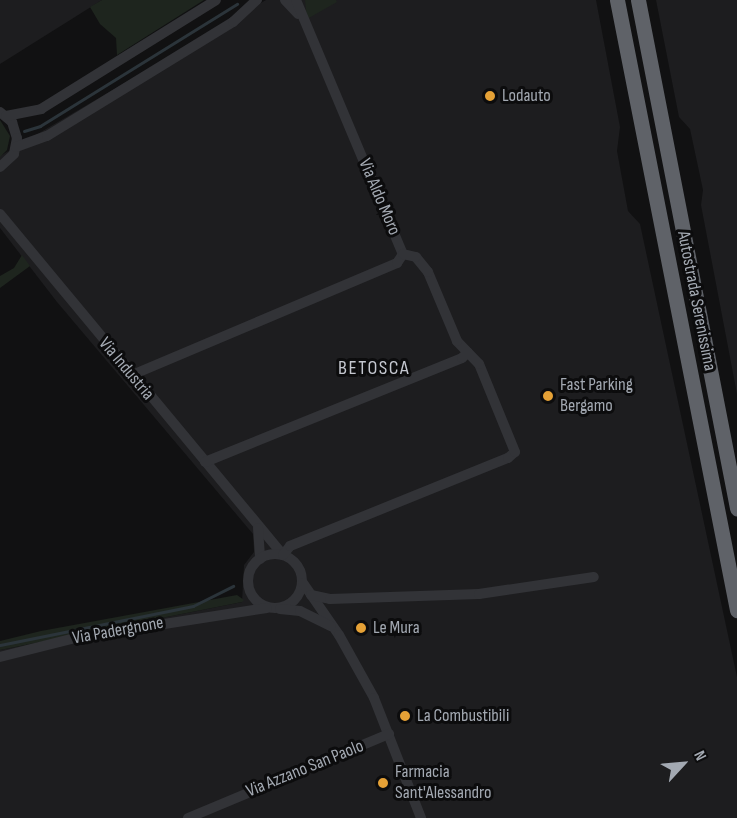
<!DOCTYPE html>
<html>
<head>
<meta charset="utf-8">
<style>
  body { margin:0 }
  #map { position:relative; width:737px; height:818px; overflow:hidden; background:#111112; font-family:"Sofia Sans Condensed",sans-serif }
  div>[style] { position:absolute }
  .built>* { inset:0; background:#1d1d1f }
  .green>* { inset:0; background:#1e251e }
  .stream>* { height:3px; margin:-1.5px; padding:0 1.5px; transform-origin:1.5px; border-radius:1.5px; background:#2b343a }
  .minor>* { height:10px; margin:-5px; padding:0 5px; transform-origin:5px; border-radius:5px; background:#323337 }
  .minor>.ring { margin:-5px; padding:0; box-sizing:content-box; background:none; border:10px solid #323337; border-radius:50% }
  .highway>* { height:15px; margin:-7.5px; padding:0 7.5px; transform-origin:7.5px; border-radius:7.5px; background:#5f6268 }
  .dots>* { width:16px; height:16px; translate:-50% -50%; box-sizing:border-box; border:3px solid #0c0c0d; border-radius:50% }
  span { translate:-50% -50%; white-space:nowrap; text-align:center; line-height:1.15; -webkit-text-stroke:6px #0c0c0d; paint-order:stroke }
  .poi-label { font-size:18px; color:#a3a9b2 }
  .left { translate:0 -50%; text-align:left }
  .street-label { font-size:18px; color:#a3a9b2 }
  .neighbourhood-label { font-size:20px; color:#c4c7cf; letter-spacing:1.5px }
  .north { position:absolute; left:653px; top:734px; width:60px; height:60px; -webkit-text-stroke:4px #0c0c0d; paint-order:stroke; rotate:64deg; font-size:16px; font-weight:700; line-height:24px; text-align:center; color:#a3a9b2 }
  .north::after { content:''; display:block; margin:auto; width:21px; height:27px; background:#a3a9b2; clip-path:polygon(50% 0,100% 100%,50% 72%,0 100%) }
</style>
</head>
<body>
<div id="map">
  <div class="built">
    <i style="clip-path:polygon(0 0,102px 0,0 64px)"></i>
    <i style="clip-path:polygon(266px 0,596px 0,620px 127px,617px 151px,628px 211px,640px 224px,737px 677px,737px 818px,0 818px,0 650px,242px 602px,244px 565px,254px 552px,253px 534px,57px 302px,0 228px,0 156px)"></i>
    <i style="clip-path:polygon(656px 0,737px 0,737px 394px,701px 205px,703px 190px,690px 129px,679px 117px)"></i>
  </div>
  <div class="green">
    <i style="clip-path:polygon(102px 0,204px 0,117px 55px,116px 38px,100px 24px,90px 7px)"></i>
    <i style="clip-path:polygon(305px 0,336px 0,337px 2px,307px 19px)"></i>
    <i style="clip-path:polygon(0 120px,10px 136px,7px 150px,0 157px)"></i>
    <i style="clip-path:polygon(22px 255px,30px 266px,0 288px,0 276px,14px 268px)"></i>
    <i style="clip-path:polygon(237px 595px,244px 600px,242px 602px,0 650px,0 641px,41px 631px)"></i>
  </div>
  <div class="stream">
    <i style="left:24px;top:131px;width:17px;rotate:-17deg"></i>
    <i style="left:40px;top:126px;width:232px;rotate:-31.8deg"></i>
    <i style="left:0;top:645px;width:197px;rotate:-11.4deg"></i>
    <i style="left:193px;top:606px;width:45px;rotate:-26.6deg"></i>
  </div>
  <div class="minor">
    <i style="left:285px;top:0;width:19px;rotate:47deg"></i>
    <i style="left:296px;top:0;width:276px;rotate:67.2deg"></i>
    <i style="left:0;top:112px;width:16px;rotate:40deg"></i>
    <i style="left:12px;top:122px;width:17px;rotate:73deg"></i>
    <i style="left:17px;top:138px;width:16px;rotate:101deg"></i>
    <i style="left:14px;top:154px;width:19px;rotate:137deg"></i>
    <i style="left:6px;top:116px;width:36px;rotate:-11deg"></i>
    <i style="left:41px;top:109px;width:206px;rotate:-31.9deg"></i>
    <i style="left:16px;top:147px;width:33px;rotate:-20deg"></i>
    <i style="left:47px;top:136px;width:218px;rotate:-31.5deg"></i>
    <i style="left:233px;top:22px;width:33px;rotate:-43deg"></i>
    <i style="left:0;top:214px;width:443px;rotate:50.3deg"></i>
    <i style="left:132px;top:375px;width:288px;rotate:-22.9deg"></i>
    <i style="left:397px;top:263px;width:11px;rotate:-56deg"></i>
    <i style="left:205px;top:462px;width:277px;rotate:-22deg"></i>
    <i style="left:462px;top:358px;width:8px;rotate:-45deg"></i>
    <i style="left:258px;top:528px;width:31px;rotate:86deg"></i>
    <i class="ring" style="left:248px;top:554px;width:44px;height:44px"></i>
    <i style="left:283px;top:555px;width:11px;rotate:-52deg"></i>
    <i style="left:290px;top:546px;width:235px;rotate:-22deg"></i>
    <i style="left:508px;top:458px;width:9px;rotate:-41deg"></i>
    <i style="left:515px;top:452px;width:95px;rotate:-112.2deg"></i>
    <i style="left:479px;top:364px;width:32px;rotate:-134deg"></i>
    <i style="left:457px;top:341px;width:75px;rotate:-112.8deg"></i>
    <i style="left:428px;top:272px;width:19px;rotate:-129deg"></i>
    <i style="left:416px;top:257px;width:13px;rotate:-167deg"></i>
    <i style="left:303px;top:583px;width:63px;rotate:55.3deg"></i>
    <i style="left:339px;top:635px;width:72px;rotate:60.9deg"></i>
    <i style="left:374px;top:698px;width:129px;rotate:68.6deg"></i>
    <i style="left:311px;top:595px;width:19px;rotate:12deg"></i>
    <i style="left:330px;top:599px;width:149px;rotate:-1.9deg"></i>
    <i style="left:479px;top:594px;width:116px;rotate:-8.4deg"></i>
    <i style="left:280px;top:609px;width:20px;rotate:6deg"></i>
    <i style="left:300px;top:611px;width:34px;rotate:26deg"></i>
    <i style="left:0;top:657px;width:77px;rotate:-14.2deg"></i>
    <i style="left:75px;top:638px;width:194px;rotate:-8.9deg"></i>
    <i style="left:188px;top:818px;width:218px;rotate:-22.7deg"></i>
  </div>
  <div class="highway">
    <i style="left:617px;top:0;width:622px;rotate:78.87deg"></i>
    <i style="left:638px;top:0;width:518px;rotate:78.97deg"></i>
  </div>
  <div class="dots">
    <i style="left:490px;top:96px;background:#e5a136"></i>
    <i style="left:548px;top:396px;background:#e5a136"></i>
    <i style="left:361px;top:628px;background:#e5a136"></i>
    <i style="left:405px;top:716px;background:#e5a136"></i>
    <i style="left:383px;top:783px;background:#e5a136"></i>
  </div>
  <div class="poi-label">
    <span class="left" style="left:502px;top:96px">Lodauto</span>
    <span class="left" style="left:560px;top:396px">Fast Parking<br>Bergamo</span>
    <span class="left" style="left:373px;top:628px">Le Mura</span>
    <span class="left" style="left:417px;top:716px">La Combustibili</span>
    <span class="left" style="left:395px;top:783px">Farmacia<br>Sant'Alessandro</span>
  </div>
  <div class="street-label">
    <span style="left:379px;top:197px;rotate:67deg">Via Aldo Moro</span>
    <span style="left:696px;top:301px;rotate:79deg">Autostrada Serenissima</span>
    <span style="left:126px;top:369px;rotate:50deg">Via Industria</span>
    <span style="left:118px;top:631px;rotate:-10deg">Via Padergnone</span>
    <span style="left:305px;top:769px;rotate:-22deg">Via Azzano San Paolo</span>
  </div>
  <div class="neighbourhood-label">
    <span style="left:374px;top:368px">BETOSCA</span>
  </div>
  <div class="north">N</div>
</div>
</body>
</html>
